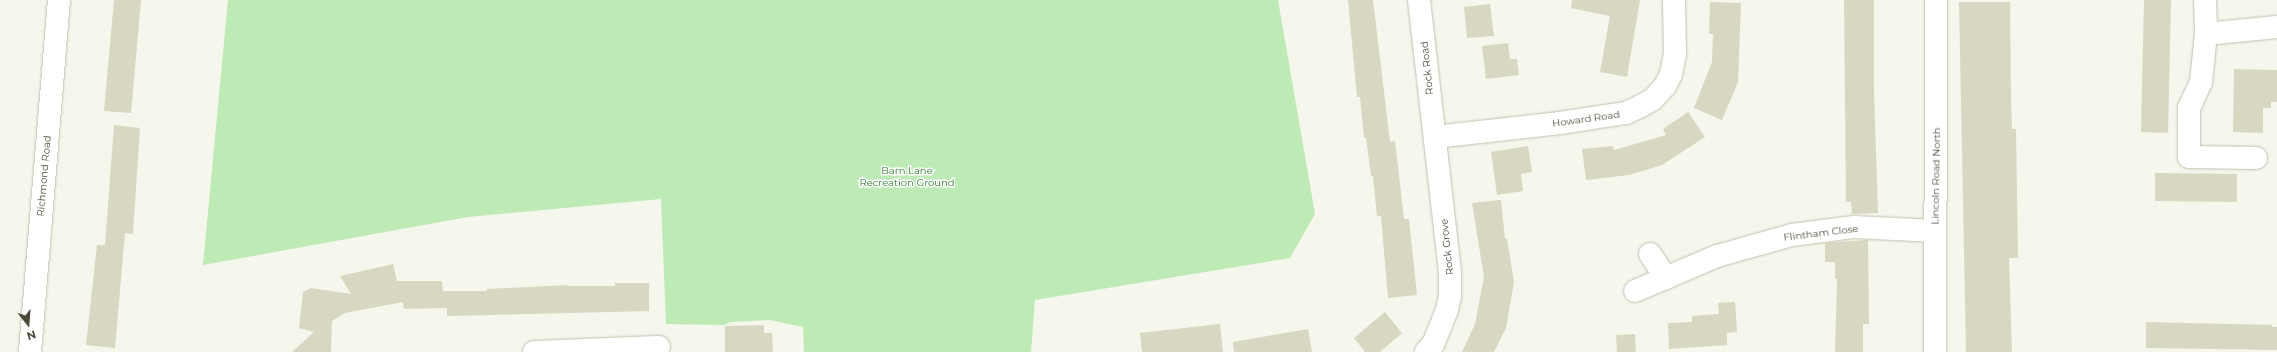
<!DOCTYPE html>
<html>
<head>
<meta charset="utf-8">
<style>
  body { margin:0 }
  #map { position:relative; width:2277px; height:352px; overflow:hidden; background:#f5f6ec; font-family:Montserrat,sans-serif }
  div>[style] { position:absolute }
  .green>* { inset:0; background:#beeab5 }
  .building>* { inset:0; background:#d8d7c1 }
  .roads { filter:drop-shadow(0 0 1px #c1c2ae) drop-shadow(0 0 1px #c1c2ae) }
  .minor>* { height:22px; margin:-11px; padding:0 11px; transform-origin:11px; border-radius:11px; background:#fff }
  span { translate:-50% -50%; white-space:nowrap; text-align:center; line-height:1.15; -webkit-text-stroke:3px #fff; paint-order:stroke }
  .street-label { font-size:10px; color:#4b4a39 }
  .park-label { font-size:10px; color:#2a7e2b }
  .north { position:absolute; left:8px; top:304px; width:40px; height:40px; -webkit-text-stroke:3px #fff; paint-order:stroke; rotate:163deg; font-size:11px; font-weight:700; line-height:16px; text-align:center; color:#4b4a39 }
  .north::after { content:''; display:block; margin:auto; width:14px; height:18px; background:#4b4a39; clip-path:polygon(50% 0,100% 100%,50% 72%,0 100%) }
</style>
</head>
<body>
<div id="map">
  <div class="green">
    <i style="clip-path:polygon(228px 0,1278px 0,1315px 214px,1290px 258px,1035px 300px,1031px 352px,804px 352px,803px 327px,770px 320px,730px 322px,725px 325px,666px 324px,661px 199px,468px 217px,203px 265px)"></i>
  </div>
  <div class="building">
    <i style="clip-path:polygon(114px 0,141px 0,131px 113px,104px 111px)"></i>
    <i style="clip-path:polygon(1348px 0,1373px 0,1390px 142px,1395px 141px,1404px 219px,1409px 219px,1417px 295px,1388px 298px,1381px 216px,1377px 216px,1373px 176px,1371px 176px,1366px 138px,1364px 138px,1360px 97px,1357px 97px)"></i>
    <i style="clip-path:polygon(1572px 0,1640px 0,1627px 77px,1600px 72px,1610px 16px,1571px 8px)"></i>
    <i style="clip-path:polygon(1844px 0,1874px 0,1874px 91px,1878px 213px,1852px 214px,1851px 202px,1846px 202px)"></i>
    <i style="clip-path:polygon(2144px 0,2171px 0,2168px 133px,2141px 132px)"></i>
    <i style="clip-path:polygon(1710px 2px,1741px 3px,1738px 82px,1722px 120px,1694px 108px,1712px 62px,1713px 34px,1709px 34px)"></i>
    <i style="clip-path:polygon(1959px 2px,2010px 2px,2011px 96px,2012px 129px,2016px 129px,2018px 258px,2009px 258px,2012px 352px,1966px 352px)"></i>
    <i style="clip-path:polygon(1490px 4px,1494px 36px,1467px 38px,1464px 7px)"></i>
    <i style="clip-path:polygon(1508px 43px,1510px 59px,1517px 59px,1519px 75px,1486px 79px,1482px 46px)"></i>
    <i style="clip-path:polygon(2234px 69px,2277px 70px,2277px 102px,2271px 102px,2271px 108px,2263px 108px,2263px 133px,2233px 132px)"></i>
    <i style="clip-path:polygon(1688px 112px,1705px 137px,1662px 165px,1629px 175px,1586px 180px,1582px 149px,1613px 146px,1614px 150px,1666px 135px,1663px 129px)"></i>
    <i style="clip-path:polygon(114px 125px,140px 128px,133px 234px,125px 233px,115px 348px,86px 345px,97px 245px,105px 245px)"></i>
    <i style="clip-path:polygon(1528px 146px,1532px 172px,1521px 174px,1523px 191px,1497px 195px,1491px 152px)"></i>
    <i style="clip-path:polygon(2155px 173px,2237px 174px,2237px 202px,2155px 201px)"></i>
    <i style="clip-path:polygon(1501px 200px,1505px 239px,1507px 239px,1514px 282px,1506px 328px,1494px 352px,1462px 352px,1475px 324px,1484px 277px,1472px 203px)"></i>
    <i style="clip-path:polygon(1868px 240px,1869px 324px,1863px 324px,1863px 352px,1835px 352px,1837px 279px,1835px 279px,1835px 262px,1825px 262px,1825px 243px)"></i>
    <i style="clip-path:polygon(393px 264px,397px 281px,442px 281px,443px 291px,487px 291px,487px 289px,568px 285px,568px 286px,615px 286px,615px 283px,649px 283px,649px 311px,447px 316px,447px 308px,404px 309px,403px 302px,345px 313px,332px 321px,331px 352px,292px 352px,314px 332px,299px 328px,303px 292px,311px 288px,351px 294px,340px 276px)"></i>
    <i style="clip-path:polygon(1735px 302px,1737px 332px,1727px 333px,1727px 345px,1669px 349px,1668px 323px,1692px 322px,1692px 316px,1719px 314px,1718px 303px)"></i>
    <i style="clip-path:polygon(1385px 312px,1402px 333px,1380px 352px,1365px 352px,1354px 338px)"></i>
    <i style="clip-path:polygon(2146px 322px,2272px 325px,2272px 327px,2277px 327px,2277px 350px,2146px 348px)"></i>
    <i style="clip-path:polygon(1220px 324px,1223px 352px,1142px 352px,1140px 333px)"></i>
    <i style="clip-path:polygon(764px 325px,764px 333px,772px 333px,773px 352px,725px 352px,725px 326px)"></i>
    <i style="clip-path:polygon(1308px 329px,1312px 352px,1234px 352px,1233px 342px)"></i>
    <i style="clip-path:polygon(1635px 334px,1636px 352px,1617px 352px,1616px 335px)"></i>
  </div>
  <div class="roads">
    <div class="minor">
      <i style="left:1419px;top:0;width:275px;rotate:83.5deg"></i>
      <i style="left:1450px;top:273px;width:23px;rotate:90deg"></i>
      <i style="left:1450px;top:296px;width:14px;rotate:102deg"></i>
      <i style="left:1447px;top:310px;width:37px;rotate:112deg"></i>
      <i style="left:1433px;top:344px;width:11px;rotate:131deg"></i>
      <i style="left:2205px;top:0;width:34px;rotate:88deg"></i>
      <i style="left:1435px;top:137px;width:126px;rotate:-6.4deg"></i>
      <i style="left:1560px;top:123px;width:67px;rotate:-8.6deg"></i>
      <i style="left:1626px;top:113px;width:17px;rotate:-25deg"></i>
      <i style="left:1641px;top:106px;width:14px;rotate:-30deg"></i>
      <i style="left:1653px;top:99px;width:18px;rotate:-47deg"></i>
      <i style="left:1665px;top:86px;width:13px;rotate:-63deg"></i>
      <i style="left:1671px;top:74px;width:20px;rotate:-79deg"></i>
      <i style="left:1675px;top:54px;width:54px;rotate:-91.1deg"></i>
      <i style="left:2256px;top:158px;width:67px;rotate:-179.1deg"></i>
      <i style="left:2189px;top:157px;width:49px;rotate:-90deg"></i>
      <i style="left:2189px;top:108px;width:29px;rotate:-65deg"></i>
      <i style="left:2201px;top:82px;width:48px;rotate:-84.1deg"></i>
      <i style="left:2206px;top:34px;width:71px;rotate:-5.6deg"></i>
      <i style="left:1650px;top:254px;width:29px;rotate:56deg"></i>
      <i style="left:1635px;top:291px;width:89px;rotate:-23.1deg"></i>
      <i style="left:1717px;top:256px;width:78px;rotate:-15.6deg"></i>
      <i style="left:1792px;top:235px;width:63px;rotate:-7.4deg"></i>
      <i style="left:1854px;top:227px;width:81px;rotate:2.8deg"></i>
      <i style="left:30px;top:352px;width:353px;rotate:-85.3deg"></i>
      <i style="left:534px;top:352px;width:125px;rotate:-2.3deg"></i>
      <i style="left:1935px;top:352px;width:352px;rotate:-89.8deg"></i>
    </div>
  </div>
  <div class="street-label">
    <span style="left:1427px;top:68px;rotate:-96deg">Rock Road</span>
    <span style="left:1586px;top:119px;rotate:-8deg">Howard Road</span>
    <span style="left:44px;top:176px;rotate:-85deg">Richmond Road</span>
    <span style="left:1936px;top:176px;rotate:-89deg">Lincoln Road North</span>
    <span style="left:1821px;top:233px;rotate:-7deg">Flintham Close</span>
    <span style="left:1447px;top:247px;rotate:-96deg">Rock Grove</span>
  </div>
  <div class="park-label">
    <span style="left:907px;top:176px">Barn Lane<br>Recreation Ground</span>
  </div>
  <div class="north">N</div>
</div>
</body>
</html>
